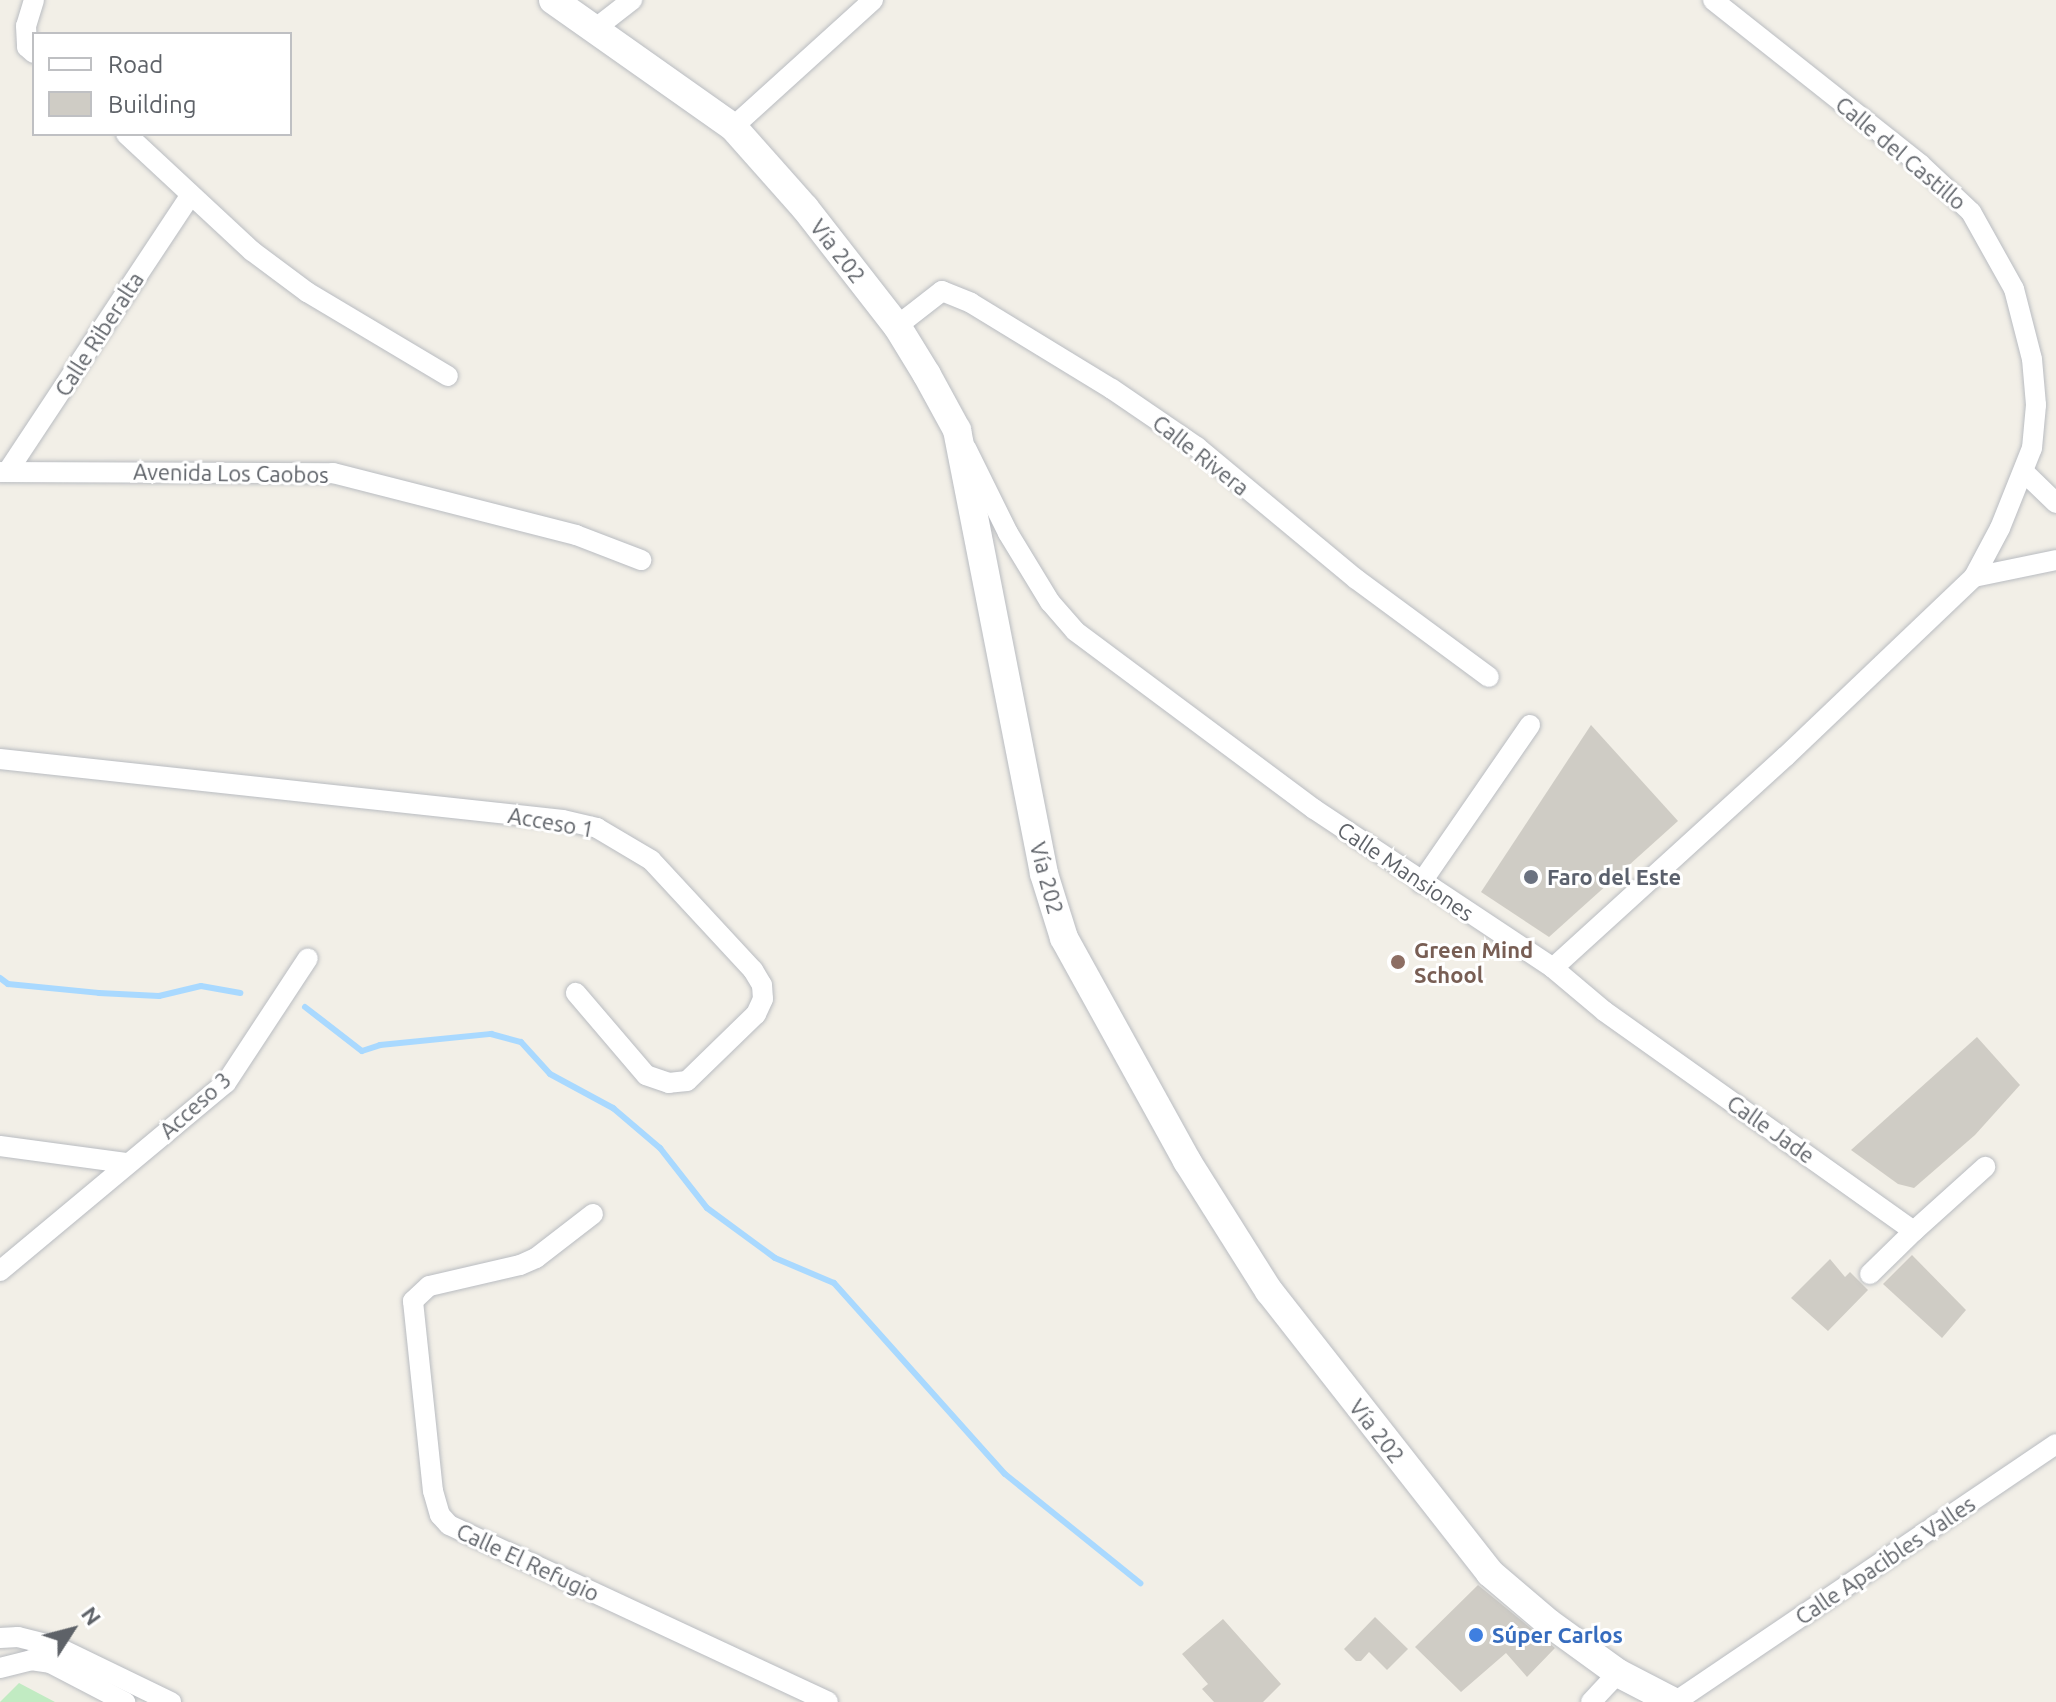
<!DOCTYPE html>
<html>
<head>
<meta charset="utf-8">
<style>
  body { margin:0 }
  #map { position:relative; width:2056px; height:1702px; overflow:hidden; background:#f2efe7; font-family:Ubuntu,sans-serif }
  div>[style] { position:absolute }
  .green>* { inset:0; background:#c1ebc2 }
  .stream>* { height:6px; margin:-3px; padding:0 3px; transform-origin:3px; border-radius:3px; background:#a9d9ff }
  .building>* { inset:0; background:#cfccc5 }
  .roads { filter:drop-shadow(0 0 2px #b9bcc1) drop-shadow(0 0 2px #b9bcc1) }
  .street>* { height:20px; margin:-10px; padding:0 10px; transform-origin:10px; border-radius:10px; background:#fff }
  .secondary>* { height:28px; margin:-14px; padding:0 14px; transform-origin:14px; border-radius:14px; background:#fff }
  .dots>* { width:22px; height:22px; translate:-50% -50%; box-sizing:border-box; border:4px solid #fff; border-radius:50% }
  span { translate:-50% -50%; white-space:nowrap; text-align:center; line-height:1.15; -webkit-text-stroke:6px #fff; paint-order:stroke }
  .street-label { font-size:22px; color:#5e6268 }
  .worship-label { font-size:22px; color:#5b616d; font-weight:700 }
  .left { translate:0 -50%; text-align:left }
  .education-label { font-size:22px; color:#785e54; font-weight:700 }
  .shop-label { font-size:22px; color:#366cbe; font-weight:700 }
  .legend { position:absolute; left:32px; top:32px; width:260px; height:104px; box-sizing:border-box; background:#fff; border:2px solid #bfc0c3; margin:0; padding:10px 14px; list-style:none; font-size:24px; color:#5e6268 }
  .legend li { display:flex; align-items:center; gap:16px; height:40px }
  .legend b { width:40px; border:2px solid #bfc0c3 }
  .north { position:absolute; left:32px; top:1590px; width:80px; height:80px; -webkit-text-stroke:6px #fff; paint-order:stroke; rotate:54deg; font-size:22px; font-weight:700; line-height:32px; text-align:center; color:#5e6268 }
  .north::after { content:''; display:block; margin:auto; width:28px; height:36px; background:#5e6268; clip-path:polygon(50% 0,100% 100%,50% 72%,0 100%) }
</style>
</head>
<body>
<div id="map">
  <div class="green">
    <i style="clip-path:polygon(19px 1683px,55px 1702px,0 1702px)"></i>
  </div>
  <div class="stream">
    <i style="left:0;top:978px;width:10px;rotate:37deg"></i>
    <i style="left:8px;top:984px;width:91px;rotate:5.6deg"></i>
    <i style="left:99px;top:993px;width:60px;rotate:2.9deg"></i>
    <i style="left:159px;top:996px;width:43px;rotate:-13.4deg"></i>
    <i style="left:201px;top:986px;width:40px;rotate:10deg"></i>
    <i style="left:305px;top:1007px;width:72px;rotate:37.7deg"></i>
    <i style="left:362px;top:1051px;width:19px;rotate:-18deg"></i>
    <i style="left:380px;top:1045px;width:112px;rotate:-5.7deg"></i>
    <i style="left:491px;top:1034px;width:31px;rotate:15deg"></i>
    <i style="left:521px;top:1042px;width:43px;rotate:47.8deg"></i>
    <i style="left:550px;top:1074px;width:72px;rotate:28.4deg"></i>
    <i style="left:613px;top:1108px;width:62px;rotate:40.4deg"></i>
    <i style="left:660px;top:1148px;width:76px;rotate:51.9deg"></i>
    <i style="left:707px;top:1208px;width:84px;rotate:36.3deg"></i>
    <i style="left:775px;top:1258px;width:64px;rotate:23deg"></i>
    <i style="left:834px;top:1283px;width:256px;rotate:48.2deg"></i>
    <i style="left:1005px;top:1474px;width:174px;rotate:38.9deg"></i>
  </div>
  <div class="building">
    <i style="clip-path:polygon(1591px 725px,1678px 821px,1549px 937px,1481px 892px)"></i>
    <i style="clip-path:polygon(1977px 1037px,2020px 1085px,1975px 1135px,1914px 1188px,1898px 1184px,1851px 1150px)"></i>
    <i style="clip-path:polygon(1912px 1255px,1966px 1310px,1942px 1338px,1883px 1284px)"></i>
    <i style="clip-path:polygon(1830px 1259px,1845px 1277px,1850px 1272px,1868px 1290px,1828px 1331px,1791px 1298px)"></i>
    <i style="clip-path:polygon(1478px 1585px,1555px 1648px,1527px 1677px,1506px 1653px,1461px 1692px,1415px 1647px)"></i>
    <i style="clip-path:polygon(1375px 1617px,1408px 1649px,1387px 1670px,1369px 1652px,1361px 1661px,1356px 1661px,1344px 1649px)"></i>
    <i style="clip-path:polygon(1223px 1619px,1281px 1684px,1263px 1702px,1214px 1702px,1202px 1689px,1208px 1684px,1182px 1654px)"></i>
  </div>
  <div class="roads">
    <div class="street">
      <i style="left:34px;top:0;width:27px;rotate:107deg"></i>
      <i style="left:26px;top:26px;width:21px;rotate:87deg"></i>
      <i style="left:27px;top:47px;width:9px;rotate:41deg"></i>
      <i style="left:1713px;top:0;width:264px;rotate:38.4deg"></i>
      <i style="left:1920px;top:164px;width:70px;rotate:43.3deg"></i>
      <i style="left:1971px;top:212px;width:88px;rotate:60.8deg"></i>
      <i style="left:2014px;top:289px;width:72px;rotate:75.6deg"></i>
      <i style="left:2032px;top:359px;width:46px;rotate:85deg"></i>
      <i style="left:2036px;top:405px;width:43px;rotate:95.3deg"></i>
      <i style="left:2032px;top:448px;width:86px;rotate:111.8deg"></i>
      <i style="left:2000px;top:528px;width:55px;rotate:118deg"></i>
      <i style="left:596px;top:28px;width:46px;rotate:-37.9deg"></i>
      <i style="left:733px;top:127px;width:189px;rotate:-42.2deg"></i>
      <i style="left:126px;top:134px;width:172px;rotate:42.9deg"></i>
      <i style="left:252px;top:251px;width:69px;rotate:36.7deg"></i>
      <i style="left:307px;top:292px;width:164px;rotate:30.8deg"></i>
      <i style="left:897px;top:326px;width:57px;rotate:-37.9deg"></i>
      <i style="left:942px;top:291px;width:31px;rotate:22deg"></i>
      <i style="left:971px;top:303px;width:165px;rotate:31.4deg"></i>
      <i style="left:1112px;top:389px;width:103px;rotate:34.3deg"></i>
      <i style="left:1197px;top:447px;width:207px;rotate:39.7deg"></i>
      <i style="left:1356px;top:579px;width:165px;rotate:36.4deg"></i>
      <i style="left:966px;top:448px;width:95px;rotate:63.7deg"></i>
      <i style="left:1008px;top:533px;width:81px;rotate:58.7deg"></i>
      <i style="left:1050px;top:602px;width:38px;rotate:49deg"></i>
      <i style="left:1075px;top:631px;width:298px;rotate:36.7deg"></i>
      <i style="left:1314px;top:809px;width:287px;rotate:33.6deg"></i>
      <i style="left:1553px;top:968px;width:67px;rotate:40.1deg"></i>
      <i style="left:1604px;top:1011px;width:380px;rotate:35.4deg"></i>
      <i style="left:1914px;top:1231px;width:96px;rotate:-42deg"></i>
      <i style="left:8px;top:471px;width:330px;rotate:-56.5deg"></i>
      <i style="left:0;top:472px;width:333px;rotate:0.2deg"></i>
      <i style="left:333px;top:473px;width:251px;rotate:14.3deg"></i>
      <i style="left:576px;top:535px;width:70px;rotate:21deg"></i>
      <i style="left:2025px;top:473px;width:43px;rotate:44.1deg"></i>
      <i style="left:0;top:759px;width:566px;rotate:6.18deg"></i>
      <i style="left:563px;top:820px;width:35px;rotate:13deg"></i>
      <i style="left:597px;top:828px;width:63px;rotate:30.7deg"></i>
      <i style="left:651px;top:860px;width:150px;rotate:47.2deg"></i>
      <i style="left:753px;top:970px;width:17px;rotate:59deg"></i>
      <i style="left:762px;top:985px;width:14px;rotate:86deg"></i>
      <i style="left:763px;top:999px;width:17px;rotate:115deg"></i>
      <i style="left:756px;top:1014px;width:96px;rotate:135.8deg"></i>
      <i style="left:687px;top:1081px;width:18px;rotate:174deg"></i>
      <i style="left:669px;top:1083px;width:24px;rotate:-161deg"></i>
      <i style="left:646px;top:1075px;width:108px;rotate:-130.5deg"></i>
      <i style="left:1421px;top:883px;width:192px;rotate:-55.4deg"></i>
      <i style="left:1553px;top:968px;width:315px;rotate:-42.3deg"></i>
      <i style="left:1786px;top:756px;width:260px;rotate:-43.6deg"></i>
      <i style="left:1974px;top:577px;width:84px;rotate:-11.7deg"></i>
      <i style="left:0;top:1146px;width:127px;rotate:7.7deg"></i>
      <i style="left:593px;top:1214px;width:72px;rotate:142.3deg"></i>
      <i style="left:536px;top:1258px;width:17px;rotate:156deg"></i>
      <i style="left:520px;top:1265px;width:93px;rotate:167deg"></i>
      <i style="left:429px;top:1286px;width:22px;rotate:137deg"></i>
      <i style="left:413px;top:1301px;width:191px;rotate:84deg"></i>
      <i style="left:433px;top:1491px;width:25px;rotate:74deg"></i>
      <i style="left:440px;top:1515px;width:13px;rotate:48deg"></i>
      <i style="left:449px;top:1525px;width:418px;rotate:25deg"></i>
      <i style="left:0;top:1271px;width:294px;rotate:-39.8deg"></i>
      <i style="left:226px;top:1083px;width:149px;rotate:-56.7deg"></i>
      <i style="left:1870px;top:1274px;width:62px;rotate:-44.3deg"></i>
      <i style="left:0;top:1638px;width:18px;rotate:-3deg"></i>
      <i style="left:18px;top:1637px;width:38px;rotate:14deg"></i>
      <i style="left:55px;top:1646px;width:129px;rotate:25.8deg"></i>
      <i style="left:0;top:1668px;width:32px;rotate:-14deg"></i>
      <i style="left:31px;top:1660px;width:19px;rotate:9deg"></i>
      <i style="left:50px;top:1663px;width:85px;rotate:27.5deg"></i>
      <i style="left:1591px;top:1702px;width:40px;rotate:-47deg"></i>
      <i style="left:1675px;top:1702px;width:460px;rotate:-34.1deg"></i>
    </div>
    <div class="secondary">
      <i style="left:553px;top:0;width:220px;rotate:35.2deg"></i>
      <i style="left:733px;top:127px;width:108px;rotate:48.4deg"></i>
      <i style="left:805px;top:208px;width:150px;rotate:52.1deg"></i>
      <i style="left:897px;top:326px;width:57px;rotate:58.5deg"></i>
      <i style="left:927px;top:375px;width:63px;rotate:61.4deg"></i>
      <i style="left:957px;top:430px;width:452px;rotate:78.9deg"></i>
      <i style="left:1044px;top:874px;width:67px;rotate:72.6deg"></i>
      <i style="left:1064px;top:938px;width:255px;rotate:61.1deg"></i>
      <i style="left:1187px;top:1161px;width:154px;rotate:57.8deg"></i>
      <i style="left:1269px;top:1291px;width:358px;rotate:51.9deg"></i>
      <i style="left:1490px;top:1573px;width:77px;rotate:40.3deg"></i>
      <i style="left:1549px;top:1623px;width:85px;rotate:35.9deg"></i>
      <i style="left:1618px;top:1673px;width:63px;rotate:27.4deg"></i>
    </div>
  </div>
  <div class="dots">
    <i style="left:1531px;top:877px;background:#6b7280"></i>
    <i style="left:1398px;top:962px;background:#8d6e63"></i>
    <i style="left:1476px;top:1635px;background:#3f7fe0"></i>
  </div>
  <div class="street-label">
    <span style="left:1901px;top:153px;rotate:40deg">Calle del Castillo</span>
    <span style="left:838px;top:251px;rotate:52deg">Vía 202</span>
    <span style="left:99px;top:334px;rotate:-57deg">Calle Riberalta</span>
    <span style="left:1201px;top:455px;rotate:38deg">Calle Rivera</span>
    <span style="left:231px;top:473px;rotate:1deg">Avenida Los Caobos</span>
    <span style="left:551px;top:822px;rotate:10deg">Acceso 1</span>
    <span style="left:1406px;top:871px;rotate:34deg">Calle Mansiones</span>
    <span style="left:1047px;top:878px;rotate:75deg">Vía 202</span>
    <span style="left:195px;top:1105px;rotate:-42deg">Acceso 3</span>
    <span style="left:1771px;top:1129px;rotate:35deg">Calle Jade</span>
    <span style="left:1377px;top:1431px;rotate:52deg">Vía 202</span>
    <span style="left:1885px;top:1560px;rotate:-34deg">Calle Apacibles Valles</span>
    <span style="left:528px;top:1562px;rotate:25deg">Calle El Refugio</span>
  </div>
  <div class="worship-label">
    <span class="left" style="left:1547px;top:877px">Faro del Este</span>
  </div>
  <div class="education-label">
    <span class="left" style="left:1414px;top:962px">Green Mind<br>School</span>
  </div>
  <div class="shop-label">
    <span class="left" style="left:1492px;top:1635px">Súper Carlos</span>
  </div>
  <ul class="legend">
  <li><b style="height:10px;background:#fff"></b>Road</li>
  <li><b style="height:22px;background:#cfccc5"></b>Building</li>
  </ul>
  <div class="north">N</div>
</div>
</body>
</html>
